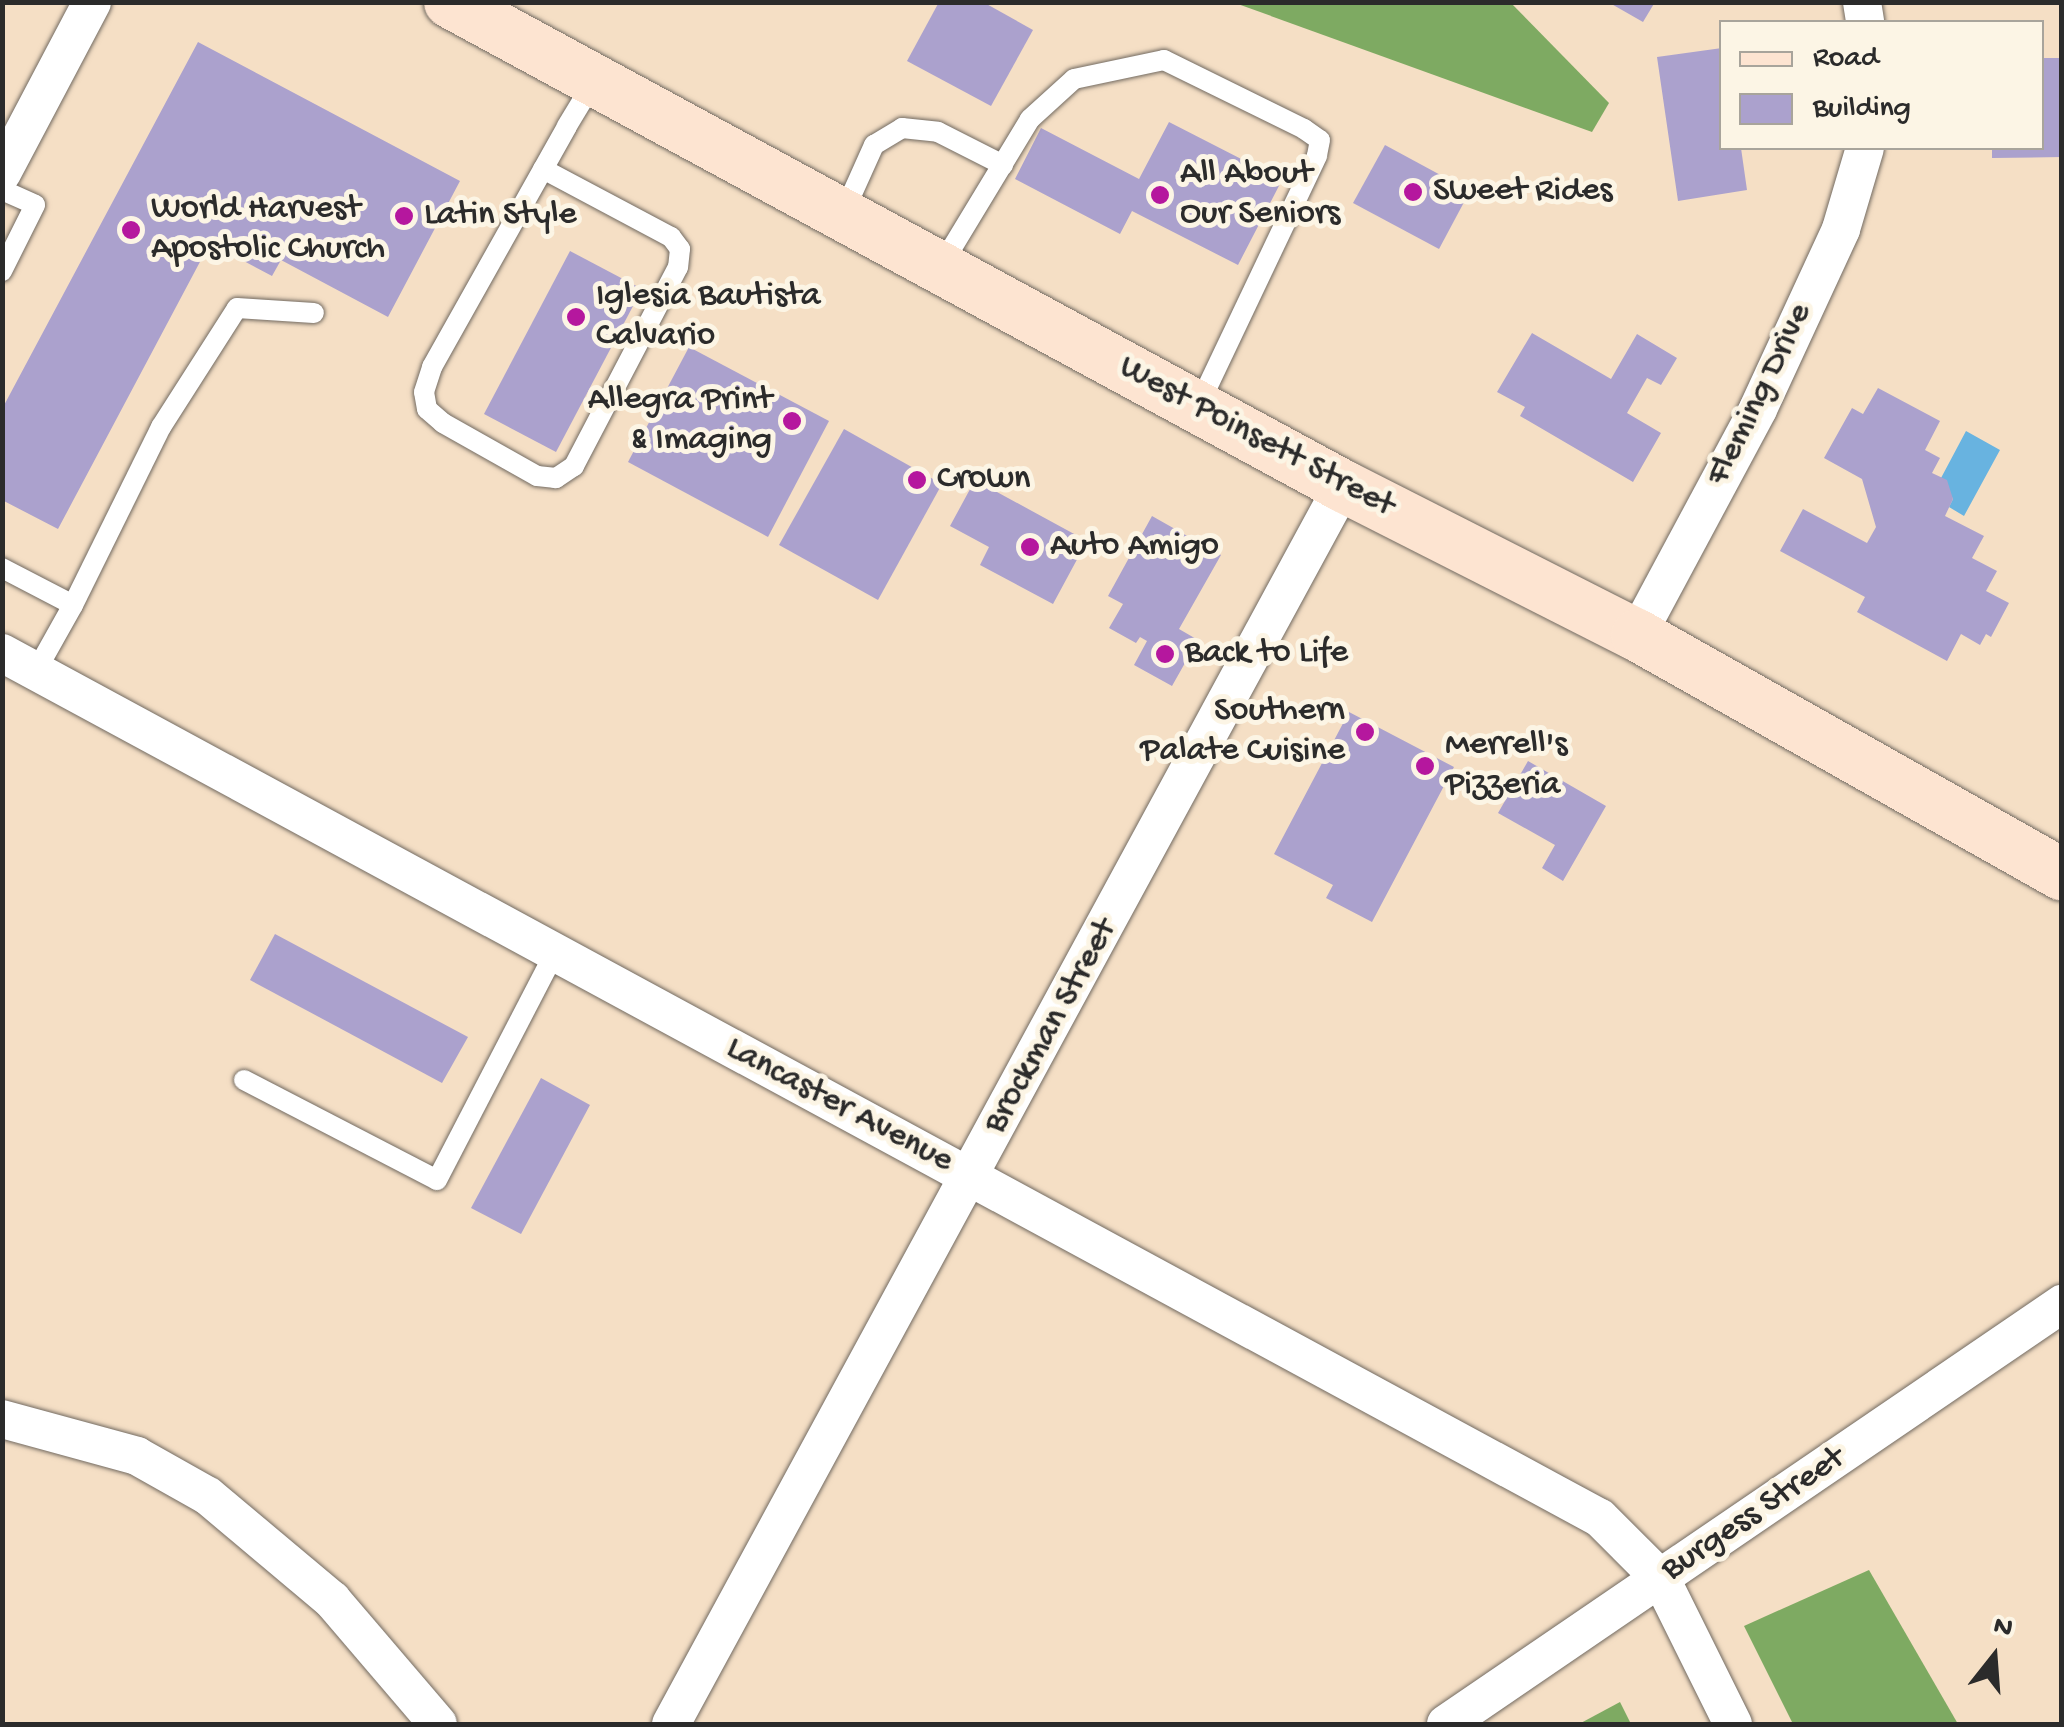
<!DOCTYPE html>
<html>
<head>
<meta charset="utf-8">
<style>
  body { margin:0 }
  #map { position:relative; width:2064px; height:1727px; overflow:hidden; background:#f5dfc5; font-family:"Gochi Hand",sans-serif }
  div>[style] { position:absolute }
  .forest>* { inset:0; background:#7eaa62 }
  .water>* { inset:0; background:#68b3e0 }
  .building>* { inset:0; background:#aba1cd }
  .roads { filter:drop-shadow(0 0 2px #726a61) drop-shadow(0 0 2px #726a61) }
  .lane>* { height:20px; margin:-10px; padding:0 10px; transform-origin:10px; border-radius:10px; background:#fff }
  .street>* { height:38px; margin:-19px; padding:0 19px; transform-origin:19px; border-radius:19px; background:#fff }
  .secondary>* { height:52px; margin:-26px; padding:0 26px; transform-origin:26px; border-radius:26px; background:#fde4d1 }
  .dots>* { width:28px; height:28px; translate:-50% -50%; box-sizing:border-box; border:5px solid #fcf5e5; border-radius:50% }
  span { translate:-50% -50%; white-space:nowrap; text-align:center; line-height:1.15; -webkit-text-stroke:10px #fcf5e5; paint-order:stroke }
  .poi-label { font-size:35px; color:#2b2b2b }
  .left { translate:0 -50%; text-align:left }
  .right { translate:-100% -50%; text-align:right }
  .street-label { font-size:35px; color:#2b2b2b }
  .frame { position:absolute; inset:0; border:5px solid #2b2b2b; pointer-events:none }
  .legend { position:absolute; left:1719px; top:20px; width:325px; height:130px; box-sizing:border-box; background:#fcf5e5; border:2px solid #a8a49b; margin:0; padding:12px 18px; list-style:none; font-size:30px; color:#2b2b2b }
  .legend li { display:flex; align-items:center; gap:20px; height:50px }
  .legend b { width:50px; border:2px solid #a8a49b }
  .north { position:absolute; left:1944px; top:1607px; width:100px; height:100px; -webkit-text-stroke:8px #fcf5e5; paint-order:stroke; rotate:17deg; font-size:28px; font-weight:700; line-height:40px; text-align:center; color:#2b2b2b }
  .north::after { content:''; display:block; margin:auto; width:35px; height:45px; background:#2b2b2b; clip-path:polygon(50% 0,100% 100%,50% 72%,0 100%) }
</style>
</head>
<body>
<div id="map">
  <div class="forest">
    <i style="clip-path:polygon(1235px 3px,1511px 3px,1609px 103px,1592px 132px)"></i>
    <i style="clip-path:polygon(1869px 1570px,1958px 1724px,1793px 1724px,1744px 1626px)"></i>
    <i style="clip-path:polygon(1620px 1702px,1631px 1724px,1579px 1724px)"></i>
  </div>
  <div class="water">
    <i style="clip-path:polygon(1966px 431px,2000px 450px,1964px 516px,1949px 507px,1953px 499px,1941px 478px)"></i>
  </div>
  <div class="building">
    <i style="clip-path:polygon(939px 2px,983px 2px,1033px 30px,991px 106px,907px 61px)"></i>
    <i style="clip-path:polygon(1608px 2px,1655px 2px,1643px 22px)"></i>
    <i style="clip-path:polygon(198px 42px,460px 181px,388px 317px,281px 260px,272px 276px,210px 243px,58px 529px,2px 500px,2px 409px)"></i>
    <i style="clip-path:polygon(1722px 48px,1722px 148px,1741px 148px,1747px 190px,1678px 201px,1657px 57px)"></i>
    <i style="clip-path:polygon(2042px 58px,2061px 58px,2062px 157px,1992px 158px,1992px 148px,2042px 148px)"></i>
    <i style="clip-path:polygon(1169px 122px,1282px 180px,1238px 265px,1132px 211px,1120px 234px,1015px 179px,1041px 128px,1139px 179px)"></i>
    <i style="clip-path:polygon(1385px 145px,1470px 191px,1439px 249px,1353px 203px)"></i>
    <i style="clip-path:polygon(570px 251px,642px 289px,556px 452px,484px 414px)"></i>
    <i style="clip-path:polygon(1532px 333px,1611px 379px,1637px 334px,1677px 358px,1661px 385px,1647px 378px,1627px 413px,1661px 433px,1633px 482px,1520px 416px,1525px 407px,1497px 392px)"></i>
    <i style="clip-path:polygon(689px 347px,829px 421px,768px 537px,628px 462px)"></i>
    <i style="clip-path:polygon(1878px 388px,1940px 421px,1925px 450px,1940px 458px,1932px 473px,1947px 480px,1953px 499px,1945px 516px,1984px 536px,1972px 558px,1997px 571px,1986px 591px,2009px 603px,1991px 637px,1986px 634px,1980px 645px,1961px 634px,1947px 661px,1857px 612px,1865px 597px,1780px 551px,1803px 509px,1867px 543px,1876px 527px,1862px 479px,1824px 458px,1852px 408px,1863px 414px)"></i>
    <i style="clip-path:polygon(844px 429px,942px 484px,878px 600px,779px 545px)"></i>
    <i style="clip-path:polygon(975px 480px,1087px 541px,1053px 604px,980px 565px,989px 547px,950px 526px)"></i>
    <i style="clip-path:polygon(1152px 516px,1221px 555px,1179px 629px,1198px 640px,1172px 686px,1134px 665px,1147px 641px,1140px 637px,1136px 643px,1109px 628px,1123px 604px,1108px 596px)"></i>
    <i style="clip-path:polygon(1349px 712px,1454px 767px,1372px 922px,1326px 898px,1333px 885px,1274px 854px)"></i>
    <i style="clip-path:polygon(1528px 761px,1606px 806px,1563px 881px,1542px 868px,1555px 845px,1498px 813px)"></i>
    <i style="clip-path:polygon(275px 934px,468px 1037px,442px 1083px,250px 980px)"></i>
    <i style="clip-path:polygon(541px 1078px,590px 1105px,521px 1234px,471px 1208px)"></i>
  </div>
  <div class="roads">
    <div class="lane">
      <i style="left:543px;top:169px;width:145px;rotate:28deg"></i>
      <i style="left:671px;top:237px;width:15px;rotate:53deg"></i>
      <i style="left:680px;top:249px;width:18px;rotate:96deg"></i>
      <i style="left:678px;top:267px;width:225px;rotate:117.6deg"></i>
      <i style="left:574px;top:466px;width:22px;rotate:146deg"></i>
      <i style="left:556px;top:478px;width:19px;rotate:-174deg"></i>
      <i style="left:537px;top:476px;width:108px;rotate:-150.6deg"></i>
      <i style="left:443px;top:423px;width:21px;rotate:-139deg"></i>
      <i style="left:427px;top:409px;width:17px;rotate:-100deg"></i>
      <i style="left:424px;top:392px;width:26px;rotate:-72deg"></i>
      <i style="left:432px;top:367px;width:276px;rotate:-60.7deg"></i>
      <i style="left:567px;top:126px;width:50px;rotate:-58.8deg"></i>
      <i style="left:2px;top:190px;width:36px;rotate:24deg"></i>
      <i style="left:35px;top:205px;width:74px;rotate:116.6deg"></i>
      <i style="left:843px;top:214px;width:76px;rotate:-65.8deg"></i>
      <i style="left:874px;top:145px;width:33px;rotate:-31deg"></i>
      <i style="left:902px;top:128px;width:36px;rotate:6deg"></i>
      <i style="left:938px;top:132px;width:73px;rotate:26.9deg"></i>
      <i style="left:941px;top:266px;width:172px;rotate:-58.8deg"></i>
      <i style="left:1030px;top:119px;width:59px;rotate:-42.3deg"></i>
      <i style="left:1074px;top:79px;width:92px;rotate:-11.9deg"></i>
      <i style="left:1164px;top:60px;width:156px;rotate:26.2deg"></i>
      <i style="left:1304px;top:129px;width:19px;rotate:35deg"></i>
      <i style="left:1320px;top:140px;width:16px;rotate:101deg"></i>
      <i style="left:1317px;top:156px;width:276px;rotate:115.4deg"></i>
      <i style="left:2px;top:568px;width:80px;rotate:27.5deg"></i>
      <i style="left:73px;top:605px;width:76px;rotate:119.3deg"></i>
      <i style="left:73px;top:605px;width:199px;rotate:-63.7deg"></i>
      <i style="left:161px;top:427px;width:141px;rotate:-57.4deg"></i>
      <i style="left:237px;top:308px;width:77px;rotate:3.7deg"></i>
      <i style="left:244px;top:1080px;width:217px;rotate:27.4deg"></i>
      <i style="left:437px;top:1180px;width:257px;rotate:-62.6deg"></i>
    </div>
    <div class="street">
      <i style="left:1862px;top:2px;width:20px;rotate:81deg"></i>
      <i style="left:2px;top:173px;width:193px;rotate:-62.2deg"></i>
      <i style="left:1637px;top:635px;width:256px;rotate:-61.8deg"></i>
      <i style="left:1758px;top:409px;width:198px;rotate:-65.2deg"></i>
      <i style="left:1841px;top:229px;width:84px;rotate:-73.5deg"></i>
      <i style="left:2px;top:653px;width:1817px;rotate:28.43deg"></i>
      <i style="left:1600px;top:1518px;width:86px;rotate:45deg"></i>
      <i style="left:1661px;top:1579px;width:162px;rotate:63.6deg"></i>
      <i style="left:2px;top:1419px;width:140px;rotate:15.3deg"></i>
      <i style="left:137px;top:1456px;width:81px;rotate:29.4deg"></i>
      <i style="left:208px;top:1496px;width:162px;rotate:40deg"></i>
      <i style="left:332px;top:1600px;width:163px;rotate:49.5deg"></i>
      <i style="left:671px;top:1724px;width:1409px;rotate:-61.51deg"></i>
      <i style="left:1446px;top:1724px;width:746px;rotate:-34.29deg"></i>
    </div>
    <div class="secondary">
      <i style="left:450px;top:2px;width:1016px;rotate:28.46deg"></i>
      <i style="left:1343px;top:486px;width:330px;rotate:26.9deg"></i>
      <i style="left:1637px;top:635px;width:488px;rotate:29.4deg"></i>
    </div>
  </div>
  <div class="dots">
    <i style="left:1413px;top:192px;background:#b5179e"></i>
    <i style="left:1160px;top:195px;background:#b5179e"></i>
    <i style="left:404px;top:216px;background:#b5179e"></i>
    <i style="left:131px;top:230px;background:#b5179e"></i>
    <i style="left:576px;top:317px;background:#b5179e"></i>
    <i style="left:792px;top:421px;background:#b5179e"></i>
    <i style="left:917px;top:480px;background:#b5179e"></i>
    <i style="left:1030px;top:547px;background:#b5179e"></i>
    <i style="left:1165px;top:654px;background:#b5179e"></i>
    <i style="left:1365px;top:732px;background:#b5179e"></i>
    <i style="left:1425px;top:766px;background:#b5179e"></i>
  </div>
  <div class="poi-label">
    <span class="left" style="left:1180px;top:195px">All About<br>Our Seniors</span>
    <span class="left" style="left:1433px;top:192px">Sweet Rides</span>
    <span class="left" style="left:151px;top:230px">World Harvest<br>Apostolic Church</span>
    <span class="left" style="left:424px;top:216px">Latin Style</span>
    <span class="left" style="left:596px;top:317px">Iglesia Bautista<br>Calvario</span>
    <span class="right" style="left:772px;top:421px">Allegra Print<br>&amp; Imaging</span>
    <span class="left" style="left:937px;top:480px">Crown</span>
    <span class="left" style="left:1050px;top:547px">Auto Amigo</span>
    <span class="left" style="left:1185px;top:654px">Back to Life</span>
    <span class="right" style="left:1345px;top:732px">Southern<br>Palate Cuisine</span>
    <span class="left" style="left:1445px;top:766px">Merrell's<br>Pizzeria</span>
  </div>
  <div class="street-label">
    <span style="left:1761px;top:395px;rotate:-64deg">Fleming Drive</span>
    <span style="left:1256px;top:438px;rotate:28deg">West Poinsett Street</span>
    <span style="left:1052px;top:1027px;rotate:-61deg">Brockman Street</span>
    <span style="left:839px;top:1106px;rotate:28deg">Lancaster Avenue</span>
    <span style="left:1754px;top:1515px;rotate:-34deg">Burgess Street</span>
  </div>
  <div class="frame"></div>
  <ul class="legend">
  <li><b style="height:12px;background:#fde4d1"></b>Road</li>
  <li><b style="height:28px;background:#aba1cd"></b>Building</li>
  </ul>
  <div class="north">N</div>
</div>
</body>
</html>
